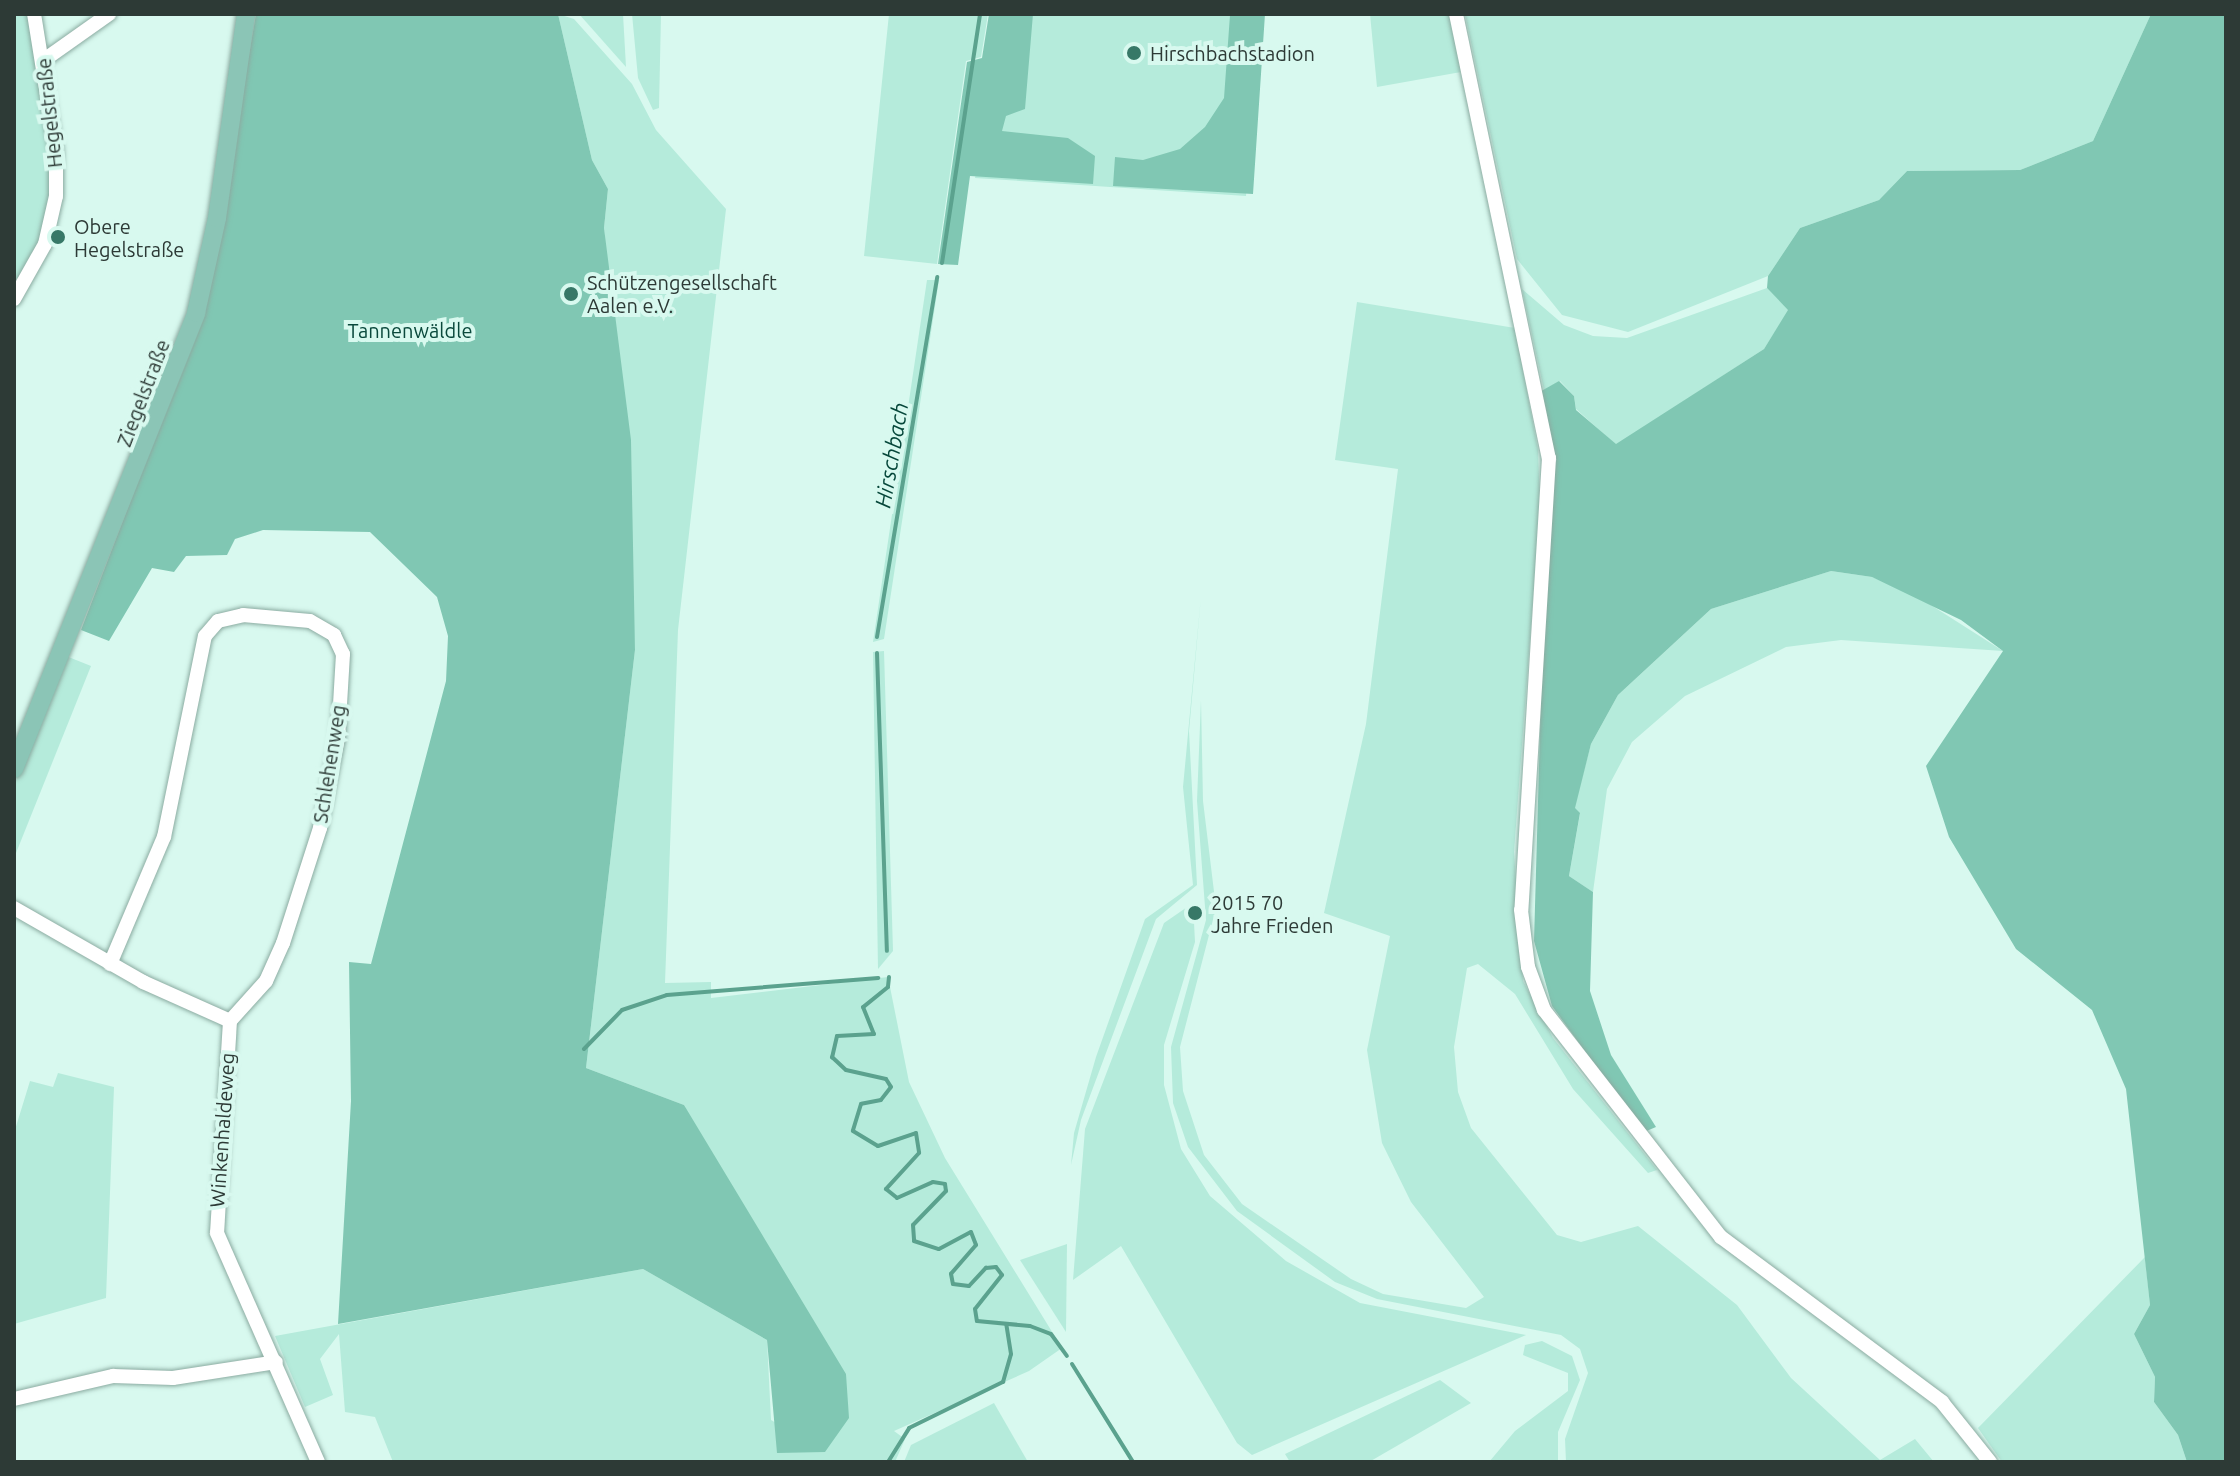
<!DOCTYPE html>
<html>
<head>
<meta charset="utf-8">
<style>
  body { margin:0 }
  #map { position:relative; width:2240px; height:1476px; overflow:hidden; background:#d8f9ef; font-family:Ubuntu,sans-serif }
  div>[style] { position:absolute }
  .green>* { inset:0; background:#b5ebdb }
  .forest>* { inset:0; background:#80c7b3 }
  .stream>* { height:4px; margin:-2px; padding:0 2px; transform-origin:2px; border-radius:2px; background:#5ba28e }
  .roads { filter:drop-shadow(0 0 2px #8baba1) drop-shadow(0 0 2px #8baba1) }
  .minor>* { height:14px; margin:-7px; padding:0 7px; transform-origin:7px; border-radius:7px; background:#fff }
  .major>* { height:18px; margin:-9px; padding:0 9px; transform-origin:9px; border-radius:9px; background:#8bc5b6 }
  .dots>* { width:22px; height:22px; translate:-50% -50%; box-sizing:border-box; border:4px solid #d8f9ef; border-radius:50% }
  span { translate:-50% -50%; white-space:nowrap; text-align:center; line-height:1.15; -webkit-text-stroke:8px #d8f9ef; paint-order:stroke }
  .poi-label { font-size:20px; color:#2d3a36 }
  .left { translate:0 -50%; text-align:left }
  .street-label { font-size:20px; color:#2d3a36 }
  .park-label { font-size:20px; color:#0a493c }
  .water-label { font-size:22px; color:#06473a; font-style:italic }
  .frame { position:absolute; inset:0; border:16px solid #2d3a36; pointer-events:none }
</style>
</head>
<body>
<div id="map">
  <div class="green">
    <i style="clip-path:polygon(14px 14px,34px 14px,56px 151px,45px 244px,14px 299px)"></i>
    <i style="clip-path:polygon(558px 14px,574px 19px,632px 84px,656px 130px,726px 209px,678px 630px,665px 983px,711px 982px,711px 998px,888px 977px,909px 1082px,945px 1158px,1062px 1348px,1029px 1371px,894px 1431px,905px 1439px,895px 1462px,393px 1462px,375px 1417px,345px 1412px,339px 1334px,320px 1359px,333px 1395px,305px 1407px,275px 1336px,643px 1269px,767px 1340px,771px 1420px,825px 1452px,684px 1105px,586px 1068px,635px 650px,604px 228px,608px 189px,592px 160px)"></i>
    <i style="clip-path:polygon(579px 14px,623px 14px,626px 67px)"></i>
    <i style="clip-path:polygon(632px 14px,661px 14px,659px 108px,653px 110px,638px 78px)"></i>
    <i style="clip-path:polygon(889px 14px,988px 14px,981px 57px,966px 61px,937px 264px,864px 256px)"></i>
    <i style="clip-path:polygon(1001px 14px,1259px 14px,1246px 196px,975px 178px)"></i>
    <i style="clip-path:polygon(1370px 14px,1450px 14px,1461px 72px,1377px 87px)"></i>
    <i style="clip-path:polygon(1465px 14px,2151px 14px,2093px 141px,2020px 170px,1907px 171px,1879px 200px,1800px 228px,1768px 276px,1628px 332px,1562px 315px,1517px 259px)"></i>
    <i style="clip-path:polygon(927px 280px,939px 280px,884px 639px,873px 642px)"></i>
    <i style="clip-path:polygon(1767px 288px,1789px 310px,1764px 349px,1616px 445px,1576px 409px,1574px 396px,1560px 381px,1544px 390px,1522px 289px,1564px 325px,1593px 336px,1627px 338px)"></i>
    <i style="clip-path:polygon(1357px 302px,1515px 328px,1538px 450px,1540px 504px,1514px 852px,1523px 981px,1553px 1038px,1657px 1170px,1648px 1173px,1573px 1089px,1515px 994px,1478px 964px,1467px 968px,1454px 1047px,1458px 1092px,1471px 1128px,1557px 1235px,1581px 1242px,1638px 1226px,1737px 1305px,1791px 1378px,1880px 1460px,1915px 1439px,1934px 1462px,1566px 1462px,1565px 1439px,1588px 1373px,1580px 1349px,1561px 1335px,1377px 1299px,1335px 1282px,1237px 1211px,1188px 1147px,1173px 1103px,1171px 1047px,1206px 920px,1197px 801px,1201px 700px,1203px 801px,1216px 908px,1180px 1047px,1183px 1091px,1204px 1155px,1242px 1204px,1351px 1279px,1383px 1294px,1466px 1308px,1484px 1297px,1411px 1202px,1382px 1143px,1367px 1050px,1390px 936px,1324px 913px,1366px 724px,1398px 469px,1335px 460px)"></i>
    <i style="clip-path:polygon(1831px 571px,1872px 577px,1912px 593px,2003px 651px,1841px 640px,1786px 647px,1685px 696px,1632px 742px,1607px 789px,1593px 892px,1569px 876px,1580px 814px,1574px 808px,1591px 744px,1618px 695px,1711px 609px)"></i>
    <i style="clip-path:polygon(1201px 596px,1189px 731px,1197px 885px,1156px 919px,1081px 1120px,1071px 1165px,1074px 1133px,1096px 1057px,1145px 919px,1193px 885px,1183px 787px)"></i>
    <i style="clip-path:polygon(884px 651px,893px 951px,878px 969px,873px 652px)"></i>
    <i style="clip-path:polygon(66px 656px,91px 666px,14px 858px,14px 785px)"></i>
    <i style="clip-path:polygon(1193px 903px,1195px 942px,1164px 1045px,1164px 1085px,1181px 1149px,1210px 1196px,1286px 1261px,1360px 1303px,1526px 1335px,1252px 1455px,1237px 1443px,1121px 1246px,1073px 1280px,1085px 1129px,1164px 923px)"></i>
    <i style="clip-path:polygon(58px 1073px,114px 1087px,106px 1298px,14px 1324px,14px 1133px,30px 1081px,53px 1087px)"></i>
    <i style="clip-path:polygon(1067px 1244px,1066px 1332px,1020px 1260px)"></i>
    <i style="clip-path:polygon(2145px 1257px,2150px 1305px,2134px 1334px,2155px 1377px,2154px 1402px,2178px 1435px,2187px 1462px,2002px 1462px,1978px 1428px)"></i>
    <i style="clip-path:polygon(1542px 1341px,1572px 1356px,1580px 1380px,1558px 1432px,1558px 1462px,1489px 1462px,1515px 1431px,1568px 1391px,1568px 1373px,1523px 1355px,1525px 1345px)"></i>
    <i style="clip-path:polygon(1440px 1380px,1471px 1403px,1369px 1462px,1290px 1462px,1285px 1454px)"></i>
    <i style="clip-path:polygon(994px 1403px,1028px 1462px,904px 1462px,911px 1445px)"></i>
  </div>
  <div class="forest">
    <i style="clip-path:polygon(256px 14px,558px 14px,592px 160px,608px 189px,604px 228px,631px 440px,635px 650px,586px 1068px,684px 1105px,846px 1374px,849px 1418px,825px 1452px,777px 1453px,767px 1340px,643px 1269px,338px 1324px,351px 1101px,349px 962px,371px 964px,446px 681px,448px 636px,437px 597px,370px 532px,263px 530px,235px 539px,227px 555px,186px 556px,174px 572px,152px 568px,109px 641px,81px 630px,207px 302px)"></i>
    <i style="clip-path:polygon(989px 14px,1033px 14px,1025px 109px,1006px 116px,1002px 131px,1068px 138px,1095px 156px,1093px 184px,970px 176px,958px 265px,938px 264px,967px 62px,982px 58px)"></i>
    <i style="clip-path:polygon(1265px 14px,1253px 194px,1113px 186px,1115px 157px,1143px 160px,1180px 149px,1205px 127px,1224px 98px,1230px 15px)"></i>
    <i style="clip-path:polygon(2151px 14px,2226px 14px,2226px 1462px,2187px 1462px,2178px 1435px,2154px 1402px,2155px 1377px,2134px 1334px,2150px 1305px,2126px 1089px,2092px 1010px,2016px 949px,1949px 837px,1926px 766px,2003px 651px,1961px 620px,1872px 577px,1831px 571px,1711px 609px,1618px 695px,1591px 744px,1575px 808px,1580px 813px,1569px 876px,1593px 892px,1590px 991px,1611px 1055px,1656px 1127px,1644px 1132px,1552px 1006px,1534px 941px,1548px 452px,1536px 394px,1559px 381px,1574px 396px,1576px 410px,1616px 444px,1764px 349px,1788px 310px,1767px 288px,1768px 276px,1800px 228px,1879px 200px,1907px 171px,2020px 170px,2093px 141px)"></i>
  </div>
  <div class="stream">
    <i style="left:942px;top:263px;width:252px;rotate:-81.3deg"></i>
    <i style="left:877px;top:637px;width:365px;rotate:-80.5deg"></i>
    <i style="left:877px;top:653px;width:298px;rotate:88.1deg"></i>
    <i style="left:889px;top:977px;width:10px;rotate:96deg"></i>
    <i style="left:888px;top:987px;width:32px;rotate:141deg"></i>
    <i style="left:863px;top:1007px;width:29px;rotate:68deg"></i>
    <i style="left:874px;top:1034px;width:37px;rotate:177deg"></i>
    <i style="left:837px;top:1036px;width:22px;rotate:103deg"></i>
    <i style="left:832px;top:1057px;width:19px;rotate:43deg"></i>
    <i style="left:846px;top:1070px;width:41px;rotate:12.7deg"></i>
    <i style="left:886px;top:1079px;width:9px;rotate:58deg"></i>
    <i style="left:891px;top:1087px;width:16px;rotate:128deg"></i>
    <i style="left:881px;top:1100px;width:20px;rotate:169deg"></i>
    <i style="left:861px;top:1104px;width:28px;rotate:107deg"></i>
    <i style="left:853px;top:1131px;width:29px;rotate:31deg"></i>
    <i style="left:878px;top:1146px;width:40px;rotate:-18.9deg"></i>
    <i style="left:916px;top:1133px;width:20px;rotate:81deg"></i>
    <i style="left:919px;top:1153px;width:49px;rotate:132.5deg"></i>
    <i style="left:886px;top:1189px;width:14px;rotate:39deg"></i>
    <i style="left:897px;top:1198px;width:39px;rotate:-24deg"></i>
    <i style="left:933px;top:1182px;width:12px;rotate:9deg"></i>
    <i style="left:945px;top:1184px;width:7px;rotate:82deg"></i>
    <i style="left:946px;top:1191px;width:47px;rotate:134.1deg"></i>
    <i style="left:913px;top:1225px;width:16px;rotate:86deg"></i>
    <i style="left:914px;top:1241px;width:26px;rotate:18deg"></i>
    <i style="left:939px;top:1249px;width:36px;rotate:-28deg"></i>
    <i style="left:971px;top:1232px;width:14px;rotate:69deg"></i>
    <i style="left:976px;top:1245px;width:38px;rotate:131deg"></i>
    <i style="left:951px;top:1274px;width:10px;rotate:79deg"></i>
    <i style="left:953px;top:1284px;width:16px;rotate:7deg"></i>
    <i style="left:969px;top:1286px;width:25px;rotate:-47deg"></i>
    <i style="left:986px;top:1268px;width:10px;rotate:-6deg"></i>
    <i style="left:996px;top:1267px;width:10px;rotate:53deg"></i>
    <i style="left:1002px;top:1275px;width:43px;rotate:128.5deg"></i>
    <i style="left:975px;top:1309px;width:12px;rotate:81deg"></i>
    <i style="left:977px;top:1321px;width:53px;rotate:5.4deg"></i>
    <i style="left:1030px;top:1326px;width:22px;rotate:21deg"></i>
    <i style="left:1051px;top:1334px;width:27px;rotate:54deg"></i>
    <i style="left:584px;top:1049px;width:54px;rotate:-45.7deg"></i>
    <i style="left:622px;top:1010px;width:47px;rotate:-18.4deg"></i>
    <i style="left:667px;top:995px;width:212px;rotate:-4.6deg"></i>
    <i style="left:1072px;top:1364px;width:115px;rotate:58.1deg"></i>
    <i style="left:888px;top:1462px;width:40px;rotate:-58deg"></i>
    <i style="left:909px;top:1428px;width:105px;rotate:-26.1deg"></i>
    <i style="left:1003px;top:1382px;width:29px;rotate:-74deg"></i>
    <i style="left:1011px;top:1354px;width:30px;rotate:-99deg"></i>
  </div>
  <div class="roads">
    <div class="minor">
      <i style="left:1456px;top:14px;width:454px;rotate:78.2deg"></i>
      <i style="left:1549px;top:458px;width:453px;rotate:93.5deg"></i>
      <i style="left:1521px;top:910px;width:57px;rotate:83deg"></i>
      <i style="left:1528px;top:967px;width:46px;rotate:69.6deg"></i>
      <i style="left:1544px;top:1010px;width:288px;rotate:52.1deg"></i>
      <i style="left:1721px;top:1237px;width:276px;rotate:36.7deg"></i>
      <i style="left:1942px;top:1402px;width:77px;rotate:51.3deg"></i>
      <i style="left:44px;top:60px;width:80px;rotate:-35.3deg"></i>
      <i style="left:14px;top:299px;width:63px;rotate:-60.6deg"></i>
      <i style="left:45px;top:244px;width:49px;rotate:-77.1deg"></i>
      <i style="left:56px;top:196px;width:45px;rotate:-90deg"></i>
      <i style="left:56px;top:151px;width:139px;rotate:-99.1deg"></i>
      <i style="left:14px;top:908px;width:149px;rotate:29.8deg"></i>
      <i style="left:143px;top:982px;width:95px;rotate:24.1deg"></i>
      <i style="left:230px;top:1021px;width:212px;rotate:93.5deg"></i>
      <i style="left:217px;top:1233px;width:250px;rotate:66.2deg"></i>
      <i style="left:110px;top:964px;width:138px;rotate:-67deg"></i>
      <i style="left:164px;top:837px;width:205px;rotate:-78.5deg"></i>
      <i style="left:205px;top:636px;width:20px;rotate:-49deg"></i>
      <i style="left:218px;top:621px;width:26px;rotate:-13deg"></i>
      <i style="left:243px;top:615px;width:67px;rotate:5.1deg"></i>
      <i style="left:310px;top:621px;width:28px;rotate:30deg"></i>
      <i style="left:334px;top:635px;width:21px;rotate:65deg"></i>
      <i style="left:343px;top:654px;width:84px;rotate:93.4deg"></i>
      <i style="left:338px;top:738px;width:92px;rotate:101.3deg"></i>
      <i style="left:320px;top:828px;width:121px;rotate:107.8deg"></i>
      <i style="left:283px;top:943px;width:42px;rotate:114.1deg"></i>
      <i style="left:266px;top:981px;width:54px;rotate:132deg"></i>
      <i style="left:14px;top:1399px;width:102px;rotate:-13.1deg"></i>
      <i style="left:113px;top:1376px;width:60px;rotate:1.9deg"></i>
      <i style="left:173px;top:1378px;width:104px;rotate:-8.8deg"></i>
    </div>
    <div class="major">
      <i style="left:14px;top:769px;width:491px;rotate:-68.2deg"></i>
      <i style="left:196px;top:313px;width:97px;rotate:-77.5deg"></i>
      <i style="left:217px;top:218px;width:206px;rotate:-81.9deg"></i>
    </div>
  </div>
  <div class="dots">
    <i style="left:1134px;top:53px;background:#377867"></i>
    <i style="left:58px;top:237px;background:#377867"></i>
    <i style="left:571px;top:294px;background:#377867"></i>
    <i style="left:1195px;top:913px;background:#377867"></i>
  </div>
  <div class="poi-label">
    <span class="left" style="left:1150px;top:53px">Hirschbachstadion</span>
    <span class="left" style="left:74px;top:238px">Obere<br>Hegelstraße</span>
    <span class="left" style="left:587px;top:294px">Schützengesellschaft<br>Aalen e.V.</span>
    <span class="left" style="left:1211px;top:914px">2015 70<br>Jahre Frieden</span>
  </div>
  <div class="street-label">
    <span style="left:49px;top:113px;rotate:-96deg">Hegelstraße</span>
    <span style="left:143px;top:393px;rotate:-69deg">Ziegelstraße</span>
    <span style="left:329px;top:764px;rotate:-81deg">Schlehenweg</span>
    <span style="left:222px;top:1130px;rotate:-86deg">Winkenhaldeweg</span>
  </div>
  <div class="park-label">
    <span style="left:410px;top:330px">Tannenwäldle</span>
  </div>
  <div class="water-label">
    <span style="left:891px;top:455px;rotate:-80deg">Hirschbach</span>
  </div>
  <div class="frame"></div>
</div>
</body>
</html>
